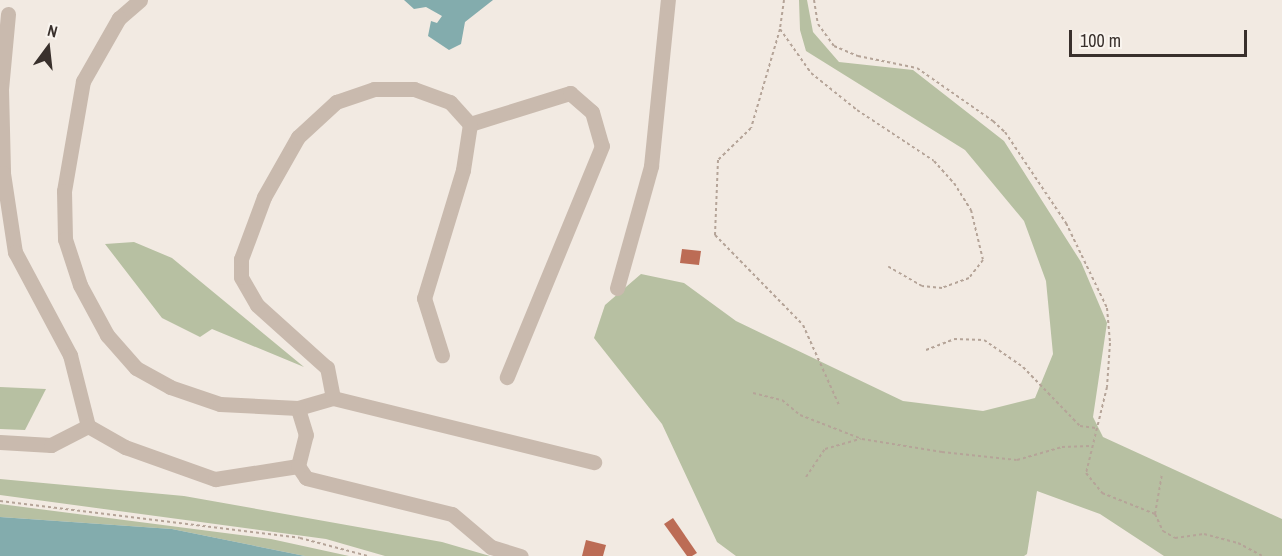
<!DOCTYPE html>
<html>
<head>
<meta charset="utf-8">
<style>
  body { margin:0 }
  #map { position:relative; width:1282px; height:556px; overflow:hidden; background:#f2eae2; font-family:"Archivo Narrow",sans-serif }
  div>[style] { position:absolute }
  .green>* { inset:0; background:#b7c0a2 }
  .water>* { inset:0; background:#83acad }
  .building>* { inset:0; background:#bc6c55 }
  .path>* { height:2px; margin-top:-1px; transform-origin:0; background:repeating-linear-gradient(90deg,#b5a498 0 3px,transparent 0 6px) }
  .minor>* { height:15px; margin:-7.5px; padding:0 7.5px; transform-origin:7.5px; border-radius:7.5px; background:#c9baae }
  span { translate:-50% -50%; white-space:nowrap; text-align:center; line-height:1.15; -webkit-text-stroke:4.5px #f9f4ee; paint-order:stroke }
  .north { position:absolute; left:18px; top:18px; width:60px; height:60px; -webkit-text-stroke:4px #f9f4ee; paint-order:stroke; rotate:15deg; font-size:16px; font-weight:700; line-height:24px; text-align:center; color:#39302c }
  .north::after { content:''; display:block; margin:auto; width:21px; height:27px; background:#39302c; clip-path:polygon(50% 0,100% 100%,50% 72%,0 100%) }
  .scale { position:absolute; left:1069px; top:30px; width:178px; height:27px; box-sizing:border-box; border:3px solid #39302c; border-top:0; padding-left:8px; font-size:18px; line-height:21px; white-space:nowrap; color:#39302c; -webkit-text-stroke:4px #f9f4ee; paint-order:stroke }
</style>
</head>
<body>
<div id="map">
  <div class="green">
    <i style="clip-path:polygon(799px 0,807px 0,813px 32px,839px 62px,913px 70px,1004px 141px,1081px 262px,1107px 323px,1093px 417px,1103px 437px,1282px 519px,1282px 556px,1164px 556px,1100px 514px,1037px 491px,1027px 554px,1024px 556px,736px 556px,717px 542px,662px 424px,594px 338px,605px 305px,641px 274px,684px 283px,736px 321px,903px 401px,983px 411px,1035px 398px,1053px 354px,1046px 281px,1024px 221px,965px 150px,806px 51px,800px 30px)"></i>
    <i style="clip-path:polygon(134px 242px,172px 258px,304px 367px,212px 329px,200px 337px,162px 318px,105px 244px)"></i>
    <i style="clip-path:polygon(0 387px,46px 389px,25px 430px,0 429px)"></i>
    <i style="clip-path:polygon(0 479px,184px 496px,442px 542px,490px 556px,385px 556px,326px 539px,0 495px)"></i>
    <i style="clip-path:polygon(0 504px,271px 539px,349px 556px,305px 556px,172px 529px,0 517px)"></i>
  </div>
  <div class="water">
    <i style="clip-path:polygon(404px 0,493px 0,465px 22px,461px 44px,449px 50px,428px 36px,431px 21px,437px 23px,442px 16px,426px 7px,414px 9px)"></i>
    <i style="clip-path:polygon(0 517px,172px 529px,305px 556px,0 556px)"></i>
  </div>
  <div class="building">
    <i style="clip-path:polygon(682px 249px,701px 251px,699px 265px,680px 263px)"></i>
    <i style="clip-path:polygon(673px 518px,697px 553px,692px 556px,687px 556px,664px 524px)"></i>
    <i style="clip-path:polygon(586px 540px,606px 545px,603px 556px,582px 556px)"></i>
  </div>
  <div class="path">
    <i style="left:784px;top:0;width:29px;rotate:98deg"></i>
    <i style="left:780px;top:29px;width:103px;rotate:106.3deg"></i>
    <i style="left:751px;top:128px;width:46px;rotate:135.9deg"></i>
    <i style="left:718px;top:160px;width:75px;rotate:92.3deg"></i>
    <i style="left:715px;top:235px;width:126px;rotate:45.6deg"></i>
    <i style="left:803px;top:325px;width:88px;rotate:65.8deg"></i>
    <i style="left:814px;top:0;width:24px;rotate:81deg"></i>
    <i style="left:818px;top:24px;width:27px;rotate:54deg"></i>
    <i style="left:834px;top:46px;width:26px;rotate:23deg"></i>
    <i style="left:858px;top:56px;width:60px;rotate:11.5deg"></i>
    <i style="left:917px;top:68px;width:93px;rotate:34.9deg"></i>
    <i style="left:993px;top:121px;width:16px;rotate:43deg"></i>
    <i style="left:1005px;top:132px;width:110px;rotate:56.2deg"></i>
    <i style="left:1066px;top:223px;width:94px;rotate:64.2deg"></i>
    <i style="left:1107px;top:308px;width:35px;rotate:85deg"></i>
    <i style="left:1110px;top:343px;width:44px;rotate:93.9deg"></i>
    <i style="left:1107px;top:387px;width:89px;rotate:103.7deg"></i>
    <i style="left:1086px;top:473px;width:26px;rotate:51deg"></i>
    <i style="left:1102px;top:493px;width:57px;rotate:21.6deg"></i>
    <i style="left:1155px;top:514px;width:19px;rotate:65deg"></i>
    <i style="left:1163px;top:531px;width:14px;rotate:30deg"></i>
    <i style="left:1175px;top:538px;width:29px;rotate:-8deg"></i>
    <i style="left:1204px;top:534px;width:35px;rotate:15deg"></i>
    <i style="left:1238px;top:543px;width:27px;rotate:28deg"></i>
    <i style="left:780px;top:29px;width:54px;rotate:54.8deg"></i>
    <i style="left:811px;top:73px;width:59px;rotate:38.8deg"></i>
    <i style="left:857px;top:110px;width:92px;rotate:33.5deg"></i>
    <i style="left:934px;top:161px;width:30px;rotate:48deg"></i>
    <i style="left:954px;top:183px;width:32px;rotate:58deg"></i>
    <i style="left:971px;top:210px;width:51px;rotate:76.5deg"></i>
    <i style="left:983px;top:260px;width:23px;rotate:128deg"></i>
    <i style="left:969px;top:278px;width:29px;rotate:160deg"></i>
    <i style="left:942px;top:288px;width:20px;rotate:-174deg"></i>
    <i style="left:922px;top:286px;width:39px;rotate:-150deg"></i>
    <i style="left:926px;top:350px;width:30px;rotate:-21deg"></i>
    <i style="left:954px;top:339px;width:30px;rotate:2deg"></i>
    <i style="left:984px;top:340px;width:47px;rotate:34.7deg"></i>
    <i style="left:1023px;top:367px;width:82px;rotate:46deg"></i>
    <i style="left:1080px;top:426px;width:16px;rotate:7deg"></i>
    <i style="left:753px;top:393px;width:30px;rotate:14deg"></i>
    <i style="left:782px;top:400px;width:23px;rotate:40deg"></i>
    <i style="left:800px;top:415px;width:66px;rotate:21.2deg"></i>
    <i style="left:862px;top:439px;width:81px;rotate:9.2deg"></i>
    <i style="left:942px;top:452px;width:75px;rotate:6.1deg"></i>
    <i style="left:1017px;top:460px;width:47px;rotate:-16.1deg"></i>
    <i style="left:1062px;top:447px;width:28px;rotate:-2deg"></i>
    <i style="left:806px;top:477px;width:34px;rotate:-56deg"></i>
    <i style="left:825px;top:449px;width:37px;rotate:-16deg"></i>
    <i style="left:0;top:501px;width:302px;rotate:7deg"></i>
    <i style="left:300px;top:538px;width:70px;rotate:14.8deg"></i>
    <i style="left:1155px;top:514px;width:41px;rotate:-80.1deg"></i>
  </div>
  <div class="minor">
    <i style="left:140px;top:0;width:28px;rotate:139deg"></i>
    <i style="left:119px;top:18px;width:73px;rotate:119.7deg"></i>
    <i style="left:83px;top:81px;width:112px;rotate:99.8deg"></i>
    <i style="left:64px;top:191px;width:48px;rotate:88.8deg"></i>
    <i style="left:65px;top:239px;width:48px;rotate:71.9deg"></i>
    <i style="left:80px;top:285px;width:57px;rotate:61.6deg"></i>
    <i style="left:107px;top:335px;width:44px;rotate:48.7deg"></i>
    <i style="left:136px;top:368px;width:39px;rotate:29deg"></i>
    <i style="left:170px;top:387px;width:53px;rotate:18.8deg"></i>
    <i style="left:220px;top:404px;width:78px;rotate:2.9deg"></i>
    <i style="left:298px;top:408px;width:36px;rotate:-16deg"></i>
    <i style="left:333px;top:398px;width:269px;rotate:13.8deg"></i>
    <i style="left:8px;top:14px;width:75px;rotate:95.3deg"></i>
    <i style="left:1px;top:89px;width:84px;rotate:88.6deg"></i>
    <i style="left:3px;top:173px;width:80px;rotate:81.4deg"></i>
    <i style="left:15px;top:252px;width:117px;rotate:61.9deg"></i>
    <i style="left:70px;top:355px;width:73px;rotate:75.8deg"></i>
    <i style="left:88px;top:426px;width:43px;rotate:29.6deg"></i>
    <i style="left:125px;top:447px;width:96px;rotate:19.6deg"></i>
    <i style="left:215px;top:479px;width:84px;rotate:-8.9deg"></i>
    <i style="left:298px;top:466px;width:32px;rotate:-76deg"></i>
    <i style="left:306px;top:435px;width:28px;rotate:-107deg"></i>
    <i style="left:470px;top:124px;width:105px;rotate:-17.2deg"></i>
    <i style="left:570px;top:93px;width:29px;rotate:41deg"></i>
    <i style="left:592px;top:112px;width:35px;rotate:74deg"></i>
    <i style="left:602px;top:146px;width:250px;rotate:112.4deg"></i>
    <i style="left:617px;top:288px;width:127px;rotate:-74.4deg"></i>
    <i style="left:651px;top:166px;width:167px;rotate:-84.2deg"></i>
    <i style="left:333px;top:398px;width:31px;rotate:-101deg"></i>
    <i style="left:327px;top:368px;width:94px;rotate:-138deg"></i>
    <i style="left:257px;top:305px;width:32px;rotate:-120deg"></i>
    <i style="left:241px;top:277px;width:18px;rotate:-90deg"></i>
    <i style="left:241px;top:259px;width:66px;rotate:-69.6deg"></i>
    <i style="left:264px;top:197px;width:69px;rotate:-60.5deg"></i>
    <i style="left:298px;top:137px;width:52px;rotate:-42.6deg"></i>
    <i style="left:336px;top:102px;width:40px;rotate:-18.9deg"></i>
    <i style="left:374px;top:89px;width:40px"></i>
    <i style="left:414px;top:89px;width:38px;rotate:20deg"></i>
    <i style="left:450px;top:102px;width:30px;rotate:48deg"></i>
    <i style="left:470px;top:124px;width:47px;rotate:98.7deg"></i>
    <i style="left:463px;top:170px;width:134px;rotate:106.9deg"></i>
    <i style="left:424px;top:298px;width:60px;rotate:72.5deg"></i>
    <i style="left:0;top:442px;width:51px;rotate:3.4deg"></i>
    <i style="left:51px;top:445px;width:42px;rotate:-27.2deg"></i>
    <i style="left:298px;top:466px;width:14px;rotate:56deg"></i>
    <i style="left:306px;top:478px;width:150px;rotate:13.9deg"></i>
    <i style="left:452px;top:514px;width:51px;rotate:40.2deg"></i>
    <i style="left:491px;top:547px;width:31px;rotate:17deg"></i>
  </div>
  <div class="north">N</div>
  <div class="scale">100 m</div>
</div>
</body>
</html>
